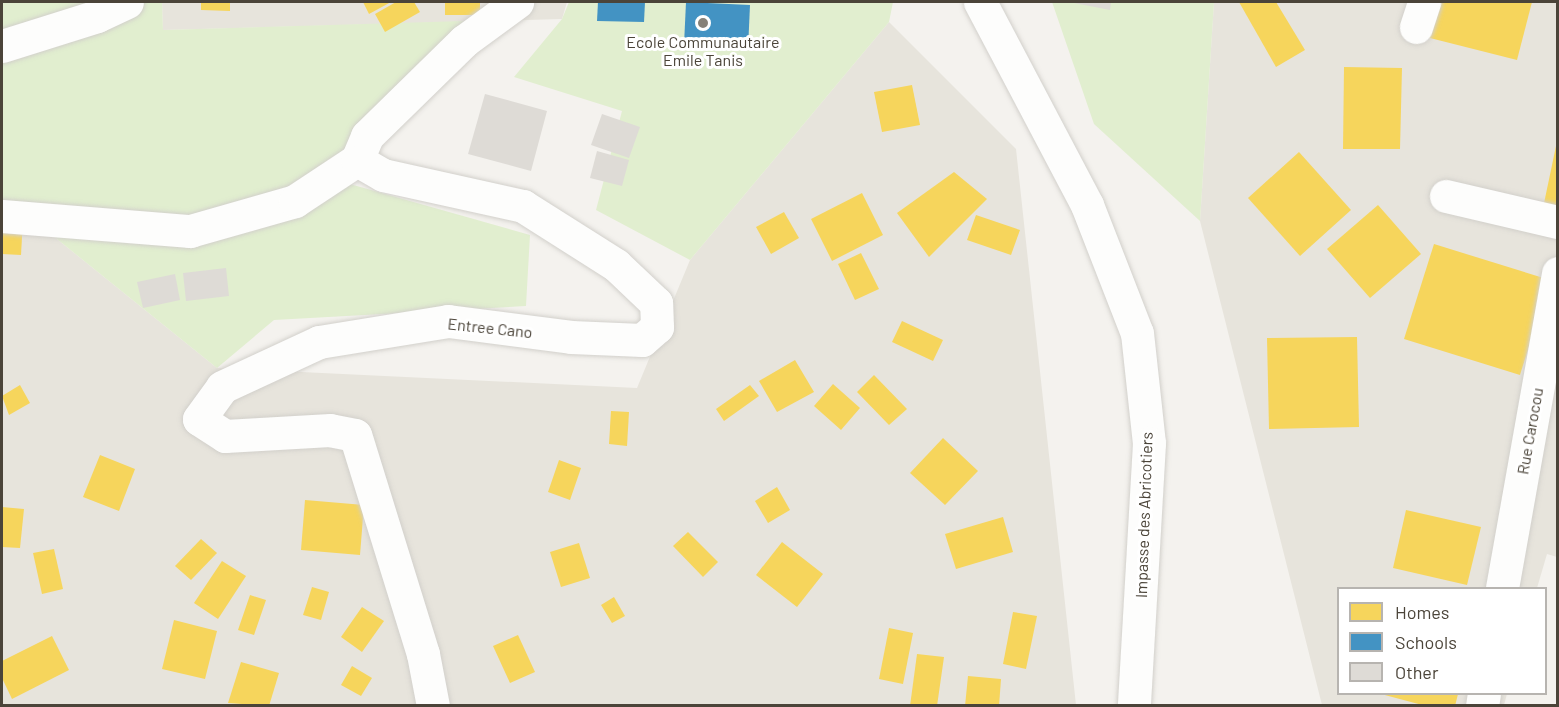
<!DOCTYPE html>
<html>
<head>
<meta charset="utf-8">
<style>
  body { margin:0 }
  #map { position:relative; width:1559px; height:707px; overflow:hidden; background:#f4f2ee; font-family:Barlow,sans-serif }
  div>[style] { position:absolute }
  .residential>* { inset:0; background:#e7e4dc }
  .green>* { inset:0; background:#e1eecf }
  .homes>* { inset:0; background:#f6d55c }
  .schools>* { inset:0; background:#4393c3 }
  .building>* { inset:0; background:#dedbd6 }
  .roads { filter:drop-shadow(0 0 2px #d2d0cb) drop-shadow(0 0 2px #d2d0cb) }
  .street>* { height:33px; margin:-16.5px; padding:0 16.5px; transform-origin:16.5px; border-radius:16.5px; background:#fdfdfc }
  .dots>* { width:16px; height:16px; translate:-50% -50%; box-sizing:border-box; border:3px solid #fff; border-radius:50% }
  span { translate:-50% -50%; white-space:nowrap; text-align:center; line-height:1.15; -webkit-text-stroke:6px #fff; paint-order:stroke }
  .poi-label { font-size:16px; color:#4b4439 }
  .street-label { font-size:16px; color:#4b4439 }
  .frame { position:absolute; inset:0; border:3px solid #4b4439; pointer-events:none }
  .legend { position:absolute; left:1337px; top:587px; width:210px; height:108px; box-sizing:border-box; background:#fff; border:2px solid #b7b4b0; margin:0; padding:8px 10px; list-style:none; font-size:18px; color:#4b4439 }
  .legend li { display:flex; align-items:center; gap:12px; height:30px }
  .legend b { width:30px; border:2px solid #b7b4b0 }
</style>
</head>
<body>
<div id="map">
  <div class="residential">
    <i style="clip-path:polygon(162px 2px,567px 2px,562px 19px,163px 30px)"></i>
    <i style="clip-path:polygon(1214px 2px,1557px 2px,1557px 557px,1547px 554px,1537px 588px,1338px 588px,1338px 694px,1507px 694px,1504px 705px,1322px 705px,1200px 221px)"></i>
    <i style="clip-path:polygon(889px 22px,1016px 149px,1076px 705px,2px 706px,2px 203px,11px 202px,217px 368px,637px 388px,690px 260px)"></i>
  </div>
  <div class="green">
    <i style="clip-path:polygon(2px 2px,162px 2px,163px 30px,464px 21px,325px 177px,530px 235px,526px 306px,274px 320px,217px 368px,11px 202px,2px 203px)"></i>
    <i style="clip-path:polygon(569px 2px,893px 2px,889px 22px,690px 260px,596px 210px,622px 111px,514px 77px,562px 19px)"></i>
    <i style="clip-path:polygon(1052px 2px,1214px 2px,1200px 221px,1094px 124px)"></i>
  </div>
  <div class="homes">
    <i style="clip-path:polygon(201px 2px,230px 2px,230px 11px,201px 10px)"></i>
    <i style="clip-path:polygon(363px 2px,391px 2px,369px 14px)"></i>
    <i style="clip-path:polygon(396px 2px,414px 2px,420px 12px,385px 32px,375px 14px)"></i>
    <i style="clip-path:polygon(445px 2px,480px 2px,480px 15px,445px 15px)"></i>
    <i style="clip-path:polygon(1239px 2px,1276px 2px,1305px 50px,1276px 67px)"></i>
    <i style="clip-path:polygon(1435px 2px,1532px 2px,1517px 60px,1426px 37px)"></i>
    <i style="clip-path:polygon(1344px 67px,1402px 68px,1400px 149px,1343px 149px)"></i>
    <i style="clip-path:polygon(912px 85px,920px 125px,882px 132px,874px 92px)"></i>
    <i style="clip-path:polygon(1556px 146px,1558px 146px,1558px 211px,1543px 208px)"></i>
    <i style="clip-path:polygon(1299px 152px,1351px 210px,1300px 256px,1248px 198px)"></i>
    <i style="clip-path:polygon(954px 172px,987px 199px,929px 257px,897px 213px)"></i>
    <i style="clip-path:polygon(862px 193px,883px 235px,832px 261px,811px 219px)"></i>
    <i style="clip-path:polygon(1378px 205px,1421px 254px,1370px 298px,1327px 249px)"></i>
    <i style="clip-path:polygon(784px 212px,799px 238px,771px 254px,756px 227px)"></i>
    <i style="clip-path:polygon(976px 215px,1020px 230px,1011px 255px,967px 240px)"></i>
    <i style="clip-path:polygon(2px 218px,23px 219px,21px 255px,2px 254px)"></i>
    <i style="clip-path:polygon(1434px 244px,1550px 280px,1520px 375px,1404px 339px)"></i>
    <i style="clip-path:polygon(861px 253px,879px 289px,855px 300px,838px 264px)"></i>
    <i style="clip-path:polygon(902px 321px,943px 340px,933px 361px,892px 342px)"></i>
    <i style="clip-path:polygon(1357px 337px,1359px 427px,1269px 429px,1267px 338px)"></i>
    <i style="clip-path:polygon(795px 360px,814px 392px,777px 412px,759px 381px)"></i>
    <i style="clip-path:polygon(874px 375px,907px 409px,889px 425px,857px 392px)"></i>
    <i style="clip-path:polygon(833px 384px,860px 408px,841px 430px,814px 406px)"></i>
    <i style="clip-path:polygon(20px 385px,30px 403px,9px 415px,2px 396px)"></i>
    <i style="clip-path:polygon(750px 385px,759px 396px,724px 421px,716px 409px)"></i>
    <i style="clip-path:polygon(611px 411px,629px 412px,627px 446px,609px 444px)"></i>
    <i style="clip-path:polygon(943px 438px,978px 471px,945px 505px,910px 473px)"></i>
    <i style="clip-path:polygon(100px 455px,135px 469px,119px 511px,83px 497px)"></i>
    <i style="clip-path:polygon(559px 460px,581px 468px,570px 500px,548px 492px)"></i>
    <i style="clip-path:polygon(777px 487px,790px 510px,768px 523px,755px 501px)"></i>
    <i style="clip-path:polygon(305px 500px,364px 505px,360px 555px,301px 550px)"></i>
    <i style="clip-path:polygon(2px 507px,24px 509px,20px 548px,2px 547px)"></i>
    <i style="clip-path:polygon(1406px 510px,1481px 527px,1467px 585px,1393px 568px)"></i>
    <i style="clip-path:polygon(1003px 517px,1013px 552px,956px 569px,945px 534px)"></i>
    <i style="clip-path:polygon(688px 532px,718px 562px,703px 577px,673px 546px)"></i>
    <i style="clip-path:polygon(201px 539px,217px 553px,191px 580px,175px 566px)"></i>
    <i style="clip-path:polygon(782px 542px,823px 574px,797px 607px,756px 575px)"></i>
    <i style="clip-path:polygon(579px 543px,590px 578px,561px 587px,550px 552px)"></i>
    <i style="clip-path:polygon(54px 549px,63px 589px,42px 594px,33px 553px)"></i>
    <i style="clip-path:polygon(222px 561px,246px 576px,218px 619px,194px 603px)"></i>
    <i style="clip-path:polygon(312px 587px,329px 592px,321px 620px,303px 615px)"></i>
    <i style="clip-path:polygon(250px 595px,266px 600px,254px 635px,238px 630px)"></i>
    <i style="clip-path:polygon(614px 597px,625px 616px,612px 623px,601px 605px)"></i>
    <i style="clip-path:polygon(362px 607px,384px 621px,362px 652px,341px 637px)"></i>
    <i style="clip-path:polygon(1013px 612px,1037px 616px,1026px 669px,1003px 664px)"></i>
    <i style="clip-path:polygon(174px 620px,217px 631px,205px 679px,162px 669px)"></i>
    <i style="clip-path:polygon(889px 628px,913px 633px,903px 684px,879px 679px)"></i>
    <i style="clip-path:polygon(518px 635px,535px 672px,510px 683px,493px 646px)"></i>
    <i style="clip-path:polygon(52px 636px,69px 670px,12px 699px,2px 678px,2px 661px)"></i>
    <i style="clip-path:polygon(917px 654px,944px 657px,937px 706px,910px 706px)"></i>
    <i style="clip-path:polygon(241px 662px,279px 673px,269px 706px,228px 703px)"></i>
    <i style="clip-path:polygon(352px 666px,372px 678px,361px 696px,341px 685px)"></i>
    <i style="clip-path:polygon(968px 676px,1001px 679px,999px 706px,965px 706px)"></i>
    <i style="clip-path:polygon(1381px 694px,1458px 694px,1455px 706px,1426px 706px)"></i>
  </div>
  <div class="schools">
    <i style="clip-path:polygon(598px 2px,645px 2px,644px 22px,597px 21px)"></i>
    <i style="clip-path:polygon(686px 2px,750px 5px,748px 49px,684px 45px)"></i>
  </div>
  <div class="building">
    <i style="clip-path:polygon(1069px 2px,1111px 2px,1110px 10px)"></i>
    <i style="clip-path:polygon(485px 94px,547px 111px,531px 171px,468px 154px)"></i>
    <i style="clip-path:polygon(602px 114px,640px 127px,629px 158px,591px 145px)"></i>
    <i style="clip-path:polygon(597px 151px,629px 160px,622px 186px,590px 178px)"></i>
    <i style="clip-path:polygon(226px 268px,229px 296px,186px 301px,183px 273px)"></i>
    <i style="clip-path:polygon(175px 274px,180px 300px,143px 308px,137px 282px)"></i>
  </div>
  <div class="roads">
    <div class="street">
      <i style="left:980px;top:2px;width:229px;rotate:62.2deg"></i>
      <i style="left:1087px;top:205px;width:137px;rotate:68.7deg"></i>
      <i style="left:1137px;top:333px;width:111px;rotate:83.8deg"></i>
      <i style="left:1149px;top:443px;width:263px;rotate:93.3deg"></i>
      <i style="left:1416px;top:27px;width:26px;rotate:-72deg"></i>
      <i style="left:2px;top:46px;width:100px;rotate:-17.5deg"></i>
      <i style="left:97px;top:16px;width:33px;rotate:-25deg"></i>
      <i style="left:1446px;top:196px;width:115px;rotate:13.1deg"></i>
      <i style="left:2px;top:216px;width:189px;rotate:4.6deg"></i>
      <i style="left:190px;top:231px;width:109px;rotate:-15.9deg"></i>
      <i style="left:295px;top:201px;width:74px;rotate:-33.5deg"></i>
      <i style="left:1502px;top:588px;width:320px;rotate:-79.9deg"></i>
      <i style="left:433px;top:706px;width:53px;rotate:-100.9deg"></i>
      <i style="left:423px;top:654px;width:229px;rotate:-107.2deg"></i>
      <i style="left:355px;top:435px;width:25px;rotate:-169deg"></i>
      <i style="left:330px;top:430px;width:105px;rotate:176.7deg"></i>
      <i style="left:225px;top:436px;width:31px;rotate:-147deg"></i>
      <i style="left:199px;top:419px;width:39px;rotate:-54deg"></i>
      <i style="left:222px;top:387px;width:107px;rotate:-24.9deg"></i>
      <i style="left:319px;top:342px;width:131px;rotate:-9.2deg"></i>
      <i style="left:448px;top:321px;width:124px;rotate:7.4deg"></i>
      <i style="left:571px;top:337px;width:71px;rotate:2.4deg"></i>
      <i style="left:642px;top:340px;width:20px;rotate:-41deg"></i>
      <i style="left:657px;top:327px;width:24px;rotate:-92deg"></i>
      <i style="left:656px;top:303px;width:55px;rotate:-136.5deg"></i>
      <i style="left:616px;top:265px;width:110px;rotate:-147.6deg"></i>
      <i style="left:523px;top:206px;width:143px;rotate:-167.5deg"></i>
      <i style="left:383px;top:175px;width:30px;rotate:-150deg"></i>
      <i style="left:357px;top:160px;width:26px;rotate:-67deg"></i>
      <i style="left:367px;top:136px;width:136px;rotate:-44.4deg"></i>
      <i style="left:464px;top:41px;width:66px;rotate:-36.3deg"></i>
      <i style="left:1482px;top:706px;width:12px;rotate:-81deg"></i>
    </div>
  </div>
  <div class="dots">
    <i style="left:703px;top:23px;background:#868178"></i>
  </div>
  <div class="poi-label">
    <span style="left:703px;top:51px">Ecole Communautaire<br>Emile Tanis</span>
  </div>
  <div class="street-label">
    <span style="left:490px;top:328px;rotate:6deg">Entree Cano</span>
    <span style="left:1530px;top:431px;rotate:-80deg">Rue Carocou</span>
    <span style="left:1144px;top:515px;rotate:-88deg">Impasse des Abricotiers</span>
  </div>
  <div class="frame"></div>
  <ul class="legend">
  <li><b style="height:16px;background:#f6d55c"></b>Homes</li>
  <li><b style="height:16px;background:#4393c3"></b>Schools</li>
  <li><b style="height:16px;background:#dedbd6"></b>Other</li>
  </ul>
</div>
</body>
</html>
